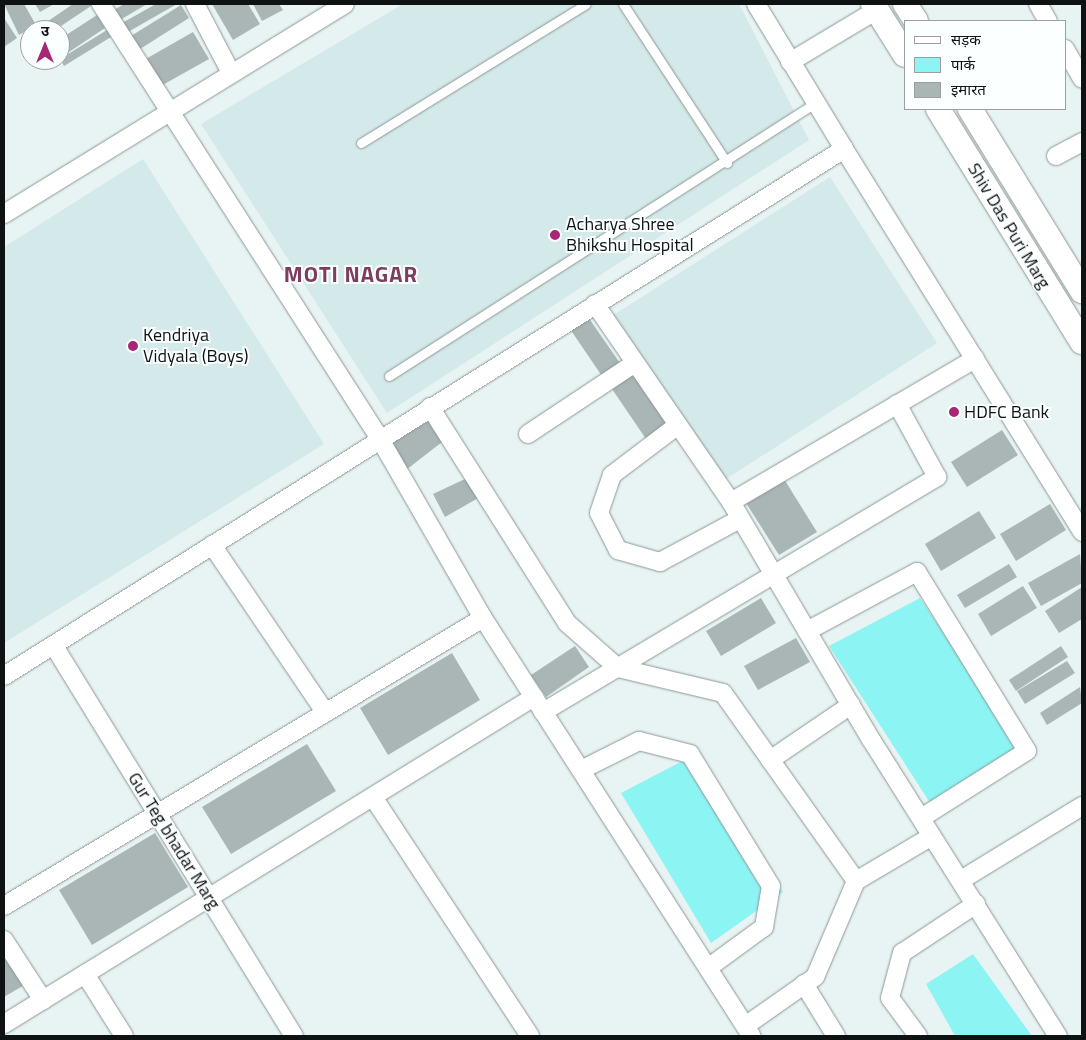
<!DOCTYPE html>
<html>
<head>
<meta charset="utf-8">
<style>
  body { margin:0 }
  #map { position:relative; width:1086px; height:1040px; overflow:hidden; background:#e8f4f3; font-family:"Titillium Web","Noto Sans Devanagari",sans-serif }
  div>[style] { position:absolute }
  .built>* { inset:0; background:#d4e9e9 }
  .green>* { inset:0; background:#8df4f4 }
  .building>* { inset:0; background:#aab5b5 }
  .roads { filter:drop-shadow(0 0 1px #8c9797) drop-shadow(0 0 1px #8c9797) }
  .service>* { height:9px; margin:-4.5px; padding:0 4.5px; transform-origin:4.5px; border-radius:4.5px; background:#fff }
  .minor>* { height:18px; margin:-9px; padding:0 9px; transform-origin:9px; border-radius:9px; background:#fff }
  .secondary>* { height:24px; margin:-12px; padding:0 12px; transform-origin:12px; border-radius:12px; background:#fff }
  .dots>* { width:14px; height:14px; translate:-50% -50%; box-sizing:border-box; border:2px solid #fcffff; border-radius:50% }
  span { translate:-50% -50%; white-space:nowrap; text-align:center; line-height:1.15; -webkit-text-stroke:4px #fcffff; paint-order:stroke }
  .poi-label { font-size:18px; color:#0e1212 }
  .left { translate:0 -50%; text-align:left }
  .street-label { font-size:18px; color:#0e1212 }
  .district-label { font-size:22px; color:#7d3c60; font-weight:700; letter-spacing:1px }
  .frame { position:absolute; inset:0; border:5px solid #0e1212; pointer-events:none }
  .legend { position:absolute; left:904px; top:20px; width:162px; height:90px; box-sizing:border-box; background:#fcffff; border:1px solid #9da0a0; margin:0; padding:6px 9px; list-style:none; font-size:15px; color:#0e1212 }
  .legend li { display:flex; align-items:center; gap:10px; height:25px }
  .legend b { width:25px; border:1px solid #9da0a0 }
  .north { position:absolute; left:20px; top:20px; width:50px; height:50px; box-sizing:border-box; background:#fcffff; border:1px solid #9da0a0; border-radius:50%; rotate:0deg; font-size:14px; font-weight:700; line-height:20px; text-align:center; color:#0e1212 }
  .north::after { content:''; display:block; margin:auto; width:18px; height:22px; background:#a62776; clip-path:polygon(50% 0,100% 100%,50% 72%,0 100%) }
</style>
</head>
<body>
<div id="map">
  <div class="built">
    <i style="clip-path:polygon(403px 4px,739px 4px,809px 140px,387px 413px,201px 124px)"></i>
    <i style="clip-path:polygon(143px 159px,324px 444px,4px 643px,4px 247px)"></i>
    <i style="clip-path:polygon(830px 177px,937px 343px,720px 483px,612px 316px)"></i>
  </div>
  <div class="green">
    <i style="clip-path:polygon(920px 598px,1019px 747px,934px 809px,829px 646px)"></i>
    <i style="clip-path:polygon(690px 757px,783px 892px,711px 943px,621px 793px)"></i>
    <i style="clip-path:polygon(973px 954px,1032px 1036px,955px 1036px,926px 984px)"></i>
  </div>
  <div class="building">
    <i style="clip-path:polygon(4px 4px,24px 4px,36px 25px,19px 35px)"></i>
    <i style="clip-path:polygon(35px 4px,54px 4px,40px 12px)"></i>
    <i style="clip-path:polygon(73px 4px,94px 4px,55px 30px,35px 30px)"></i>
    <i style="clip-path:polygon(124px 4px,147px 4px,120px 20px,114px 10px)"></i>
    <i style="clip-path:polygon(156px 4px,177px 4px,128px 32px,122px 23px)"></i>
    <i style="clip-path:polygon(212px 4px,248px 4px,260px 24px,233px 40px)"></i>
    <i style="clip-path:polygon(253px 4px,279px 4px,283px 10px,262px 21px)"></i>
    <i style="clip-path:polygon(181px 5px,189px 18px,140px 49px,131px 36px)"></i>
    <i style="clip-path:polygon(97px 15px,105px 28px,60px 58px,60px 39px)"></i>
    <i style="clip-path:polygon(4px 18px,17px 38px,4px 47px)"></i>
    <i style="clip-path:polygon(107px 30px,111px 37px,64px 66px,60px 59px)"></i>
    <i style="clip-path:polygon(193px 32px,209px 59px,159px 87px,144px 60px)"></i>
    <i style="clip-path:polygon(588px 317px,622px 366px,604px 379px,570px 329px)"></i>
    <i style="clip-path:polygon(631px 372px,667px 424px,646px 439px,610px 386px)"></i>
    <i style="clip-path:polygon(428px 421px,442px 442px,406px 470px,389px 444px)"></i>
    <i style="clip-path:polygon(1002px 430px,1018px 455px,967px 487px,951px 462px)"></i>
    <i style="clip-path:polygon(467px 478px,480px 497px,445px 517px,433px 494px)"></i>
    <i style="clip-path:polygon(784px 479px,817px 532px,779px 555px,746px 503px)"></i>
    <i style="clip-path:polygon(1050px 504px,1066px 530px,1016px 561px,1000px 534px)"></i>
    <i style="clip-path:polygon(979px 511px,996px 538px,941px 571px,925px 544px)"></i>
    <i style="clip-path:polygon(1080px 554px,1082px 583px,1041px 606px,1028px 583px)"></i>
    <i style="clip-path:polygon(1009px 564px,1017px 577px,965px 608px,957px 595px)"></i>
    <i style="clip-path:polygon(1023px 586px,1037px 608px,991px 636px,978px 614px)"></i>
    <i style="clip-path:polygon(1082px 587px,1082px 619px,1059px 633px,1045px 611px)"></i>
    <i style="clip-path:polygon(761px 598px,776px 623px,721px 656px,706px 631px)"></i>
    <i style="clip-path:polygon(796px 638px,810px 662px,758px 690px,744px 666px)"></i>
    <i style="clip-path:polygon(575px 646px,589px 667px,546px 697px,531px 675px)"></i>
    <i style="clip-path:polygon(1061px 646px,1068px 657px,1016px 691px,1009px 680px)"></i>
    <i style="clip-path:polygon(452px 653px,480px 700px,388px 755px,360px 708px)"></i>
    <i style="clip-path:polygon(1067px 661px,1075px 673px,1025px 704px,1017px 691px)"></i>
    <i style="clip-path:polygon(1080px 687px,1082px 703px,1047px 725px,1040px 713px)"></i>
    <i style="clip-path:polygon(307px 744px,336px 791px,231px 854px,202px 807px)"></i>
    <i style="clip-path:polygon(155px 833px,188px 887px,92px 945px,59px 890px)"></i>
    <i style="clip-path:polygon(4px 948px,26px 984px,4px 997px)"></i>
  </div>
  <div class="roads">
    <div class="service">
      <i style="left:623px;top:4px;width:190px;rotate:56.8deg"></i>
      <i style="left:361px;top:143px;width:264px;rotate:-31.7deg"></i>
      <i style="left:389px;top:376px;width:506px;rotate:-32.65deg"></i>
    </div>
    <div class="minor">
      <i style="left:101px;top:4px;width:517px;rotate:57.32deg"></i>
      <i style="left:380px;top:439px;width:207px;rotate:60.1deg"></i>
      <i style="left:483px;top:618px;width:497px;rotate:57.3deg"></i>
      <i style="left:195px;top:4px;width:78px;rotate:62.4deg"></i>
      <i style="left:756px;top:4px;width:170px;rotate:58.7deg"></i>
      <i style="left:1038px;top:4px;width:20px;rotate:60deg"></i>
      <i style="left:1065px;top:49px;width:34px;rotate:60deg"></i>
      <i style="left:790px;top:62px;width:101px;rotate:-30.9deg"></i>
      <i style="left:1056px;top:156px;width:30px;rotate:-28deg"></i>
      <i style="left:4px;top:214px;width:400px;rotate:-31.6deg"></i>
      <i style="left:595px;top:304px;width:240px;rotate:55.5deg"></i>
      <i style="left:731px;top:502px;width:277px;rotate:59.5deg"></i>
      <i style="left:872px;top:741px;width:349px;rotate:57.8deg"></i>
      <i style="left:430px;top:407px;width:256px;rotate:57.6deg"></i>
      <i style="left:567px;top:623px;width:68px;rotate:41.4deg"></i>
      <i style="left:618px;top:668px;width:108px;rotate:13.4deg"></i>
      <i style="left:723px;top:693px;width:230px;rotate:54.7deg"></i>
      <i style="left:856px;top:881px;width:104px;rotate:113.1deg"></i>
      <i style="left:815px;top:977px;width:85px;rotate:145deg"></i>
      <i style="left:678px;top:425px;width:83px;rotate:142.9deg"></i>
      <i style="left:612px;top:475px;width:40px;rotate:108.9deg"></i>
      <i style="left:599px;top:513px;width:42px;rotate:62.8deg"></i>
      <i style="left:618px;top:550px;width:44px;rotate:15.9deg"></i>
      <i style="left:660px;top:562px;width:91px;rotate:-28.3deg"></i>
      <i style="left:528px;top:434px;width:128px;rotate:-33.6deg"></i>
      <i style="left:731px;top:502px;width:283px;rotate:-30.4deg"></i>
      <i style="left:212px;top:545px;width:202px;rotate:55.9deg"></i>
      <i style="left:807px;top:631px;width:125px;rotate:-28.2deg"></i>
      <i style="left:917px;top:572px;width:210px;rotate:58.4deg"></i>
      <i style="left:1027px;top:751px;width:125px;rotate:147.7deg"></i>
      <i style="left:54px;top:646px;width:458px;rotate:58.4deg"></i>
      <i style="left:4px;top:676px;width:992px;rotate:-32.1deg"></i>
      <i style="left:844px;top:149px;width:451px;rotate:58.1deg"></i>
      <i style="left:543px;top:712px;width:459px;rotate:-30.8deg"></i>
      <i style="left:937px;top:477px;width:83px;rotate:-118.7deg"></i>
      <i style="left:770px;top:760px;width:98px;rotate:-34.2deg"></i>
      <i style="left:581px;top:770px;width:65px;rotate:-26.6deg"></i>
      <i style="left:639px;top:741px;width:53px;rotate:14.3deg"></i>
      <i style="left:690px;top:754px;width:155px;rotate:58.5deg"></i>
      <i style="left:771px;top:886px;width:42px;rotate:99.7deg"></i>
      <i style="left:764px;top:927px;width:69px;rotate:143.8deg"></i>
      <i style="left:373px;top:797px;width:286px;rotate:56.7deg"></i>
      <i style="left:961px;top:880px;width:142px;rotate:-31.4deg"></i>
      <i style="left:856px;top:881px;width:88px;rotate:-30.6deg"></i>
      <i style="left:4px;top:906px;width:559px;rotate:-31.02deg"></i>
      <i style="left:4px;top:940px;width:72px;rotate:57deg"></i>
      <i style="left:85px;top:974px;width:73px;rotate:57.8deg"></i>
      <i style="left:804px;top:984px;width:61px;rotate:58.4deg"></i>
      <i style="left:4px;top:1024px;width:623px;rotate:-31.67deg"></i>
      <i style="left:918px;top:1036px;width:47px;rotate:-126.4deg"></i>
      <i style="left:890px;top:998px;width:47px;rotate:-75.1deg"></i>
      <i style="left:902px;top:953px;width:89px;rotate:-33.5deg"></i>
    </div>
    <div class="secondary">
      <i style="left:873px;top:4px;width:60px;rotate:57.9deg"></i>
      <i style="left:905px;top:4px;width:20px;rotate:57deg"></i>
      <i style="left:938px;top:109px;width:274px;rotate:58.3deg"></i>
      <i style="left:970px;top:109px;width:214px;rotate:58.4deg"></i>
    </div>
  </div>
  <div class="dots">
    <i style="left:555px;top:235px;background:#a62776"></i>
    <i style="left:133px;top:346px;background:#a62776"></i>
    <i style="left:954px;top:412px;background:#a62776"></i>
  </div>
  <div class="poi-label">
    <span class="left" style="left:566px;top:235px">Acharya Shree<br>Bhikshu Hospital</span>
    <span class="left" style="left:143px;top:346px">Kendriya<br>Vidyala (Boys)</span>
    <span class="left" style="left:964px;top:412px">HDFC Bank</span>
  </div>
  <div class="street-label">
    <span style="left:1009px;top:226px;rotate:59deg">Shiv Das Puri Marg</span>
    <span style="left:174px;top:841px;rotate:58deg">Gur Teg bhadar Marg</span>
  </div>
  <div class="district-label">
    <span style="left:351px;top:275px">MOTI NAGAR</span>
  </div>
  <div class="frame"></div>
  <ul class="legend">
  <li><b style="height:6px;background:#fff"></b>सड़क</li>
  <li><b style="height:14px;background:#8df4f4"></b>पार्क</li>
  <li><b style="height:14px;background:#aab5b5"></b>इमारत</li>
  </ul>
  <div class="north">उ</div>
</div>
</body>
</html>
